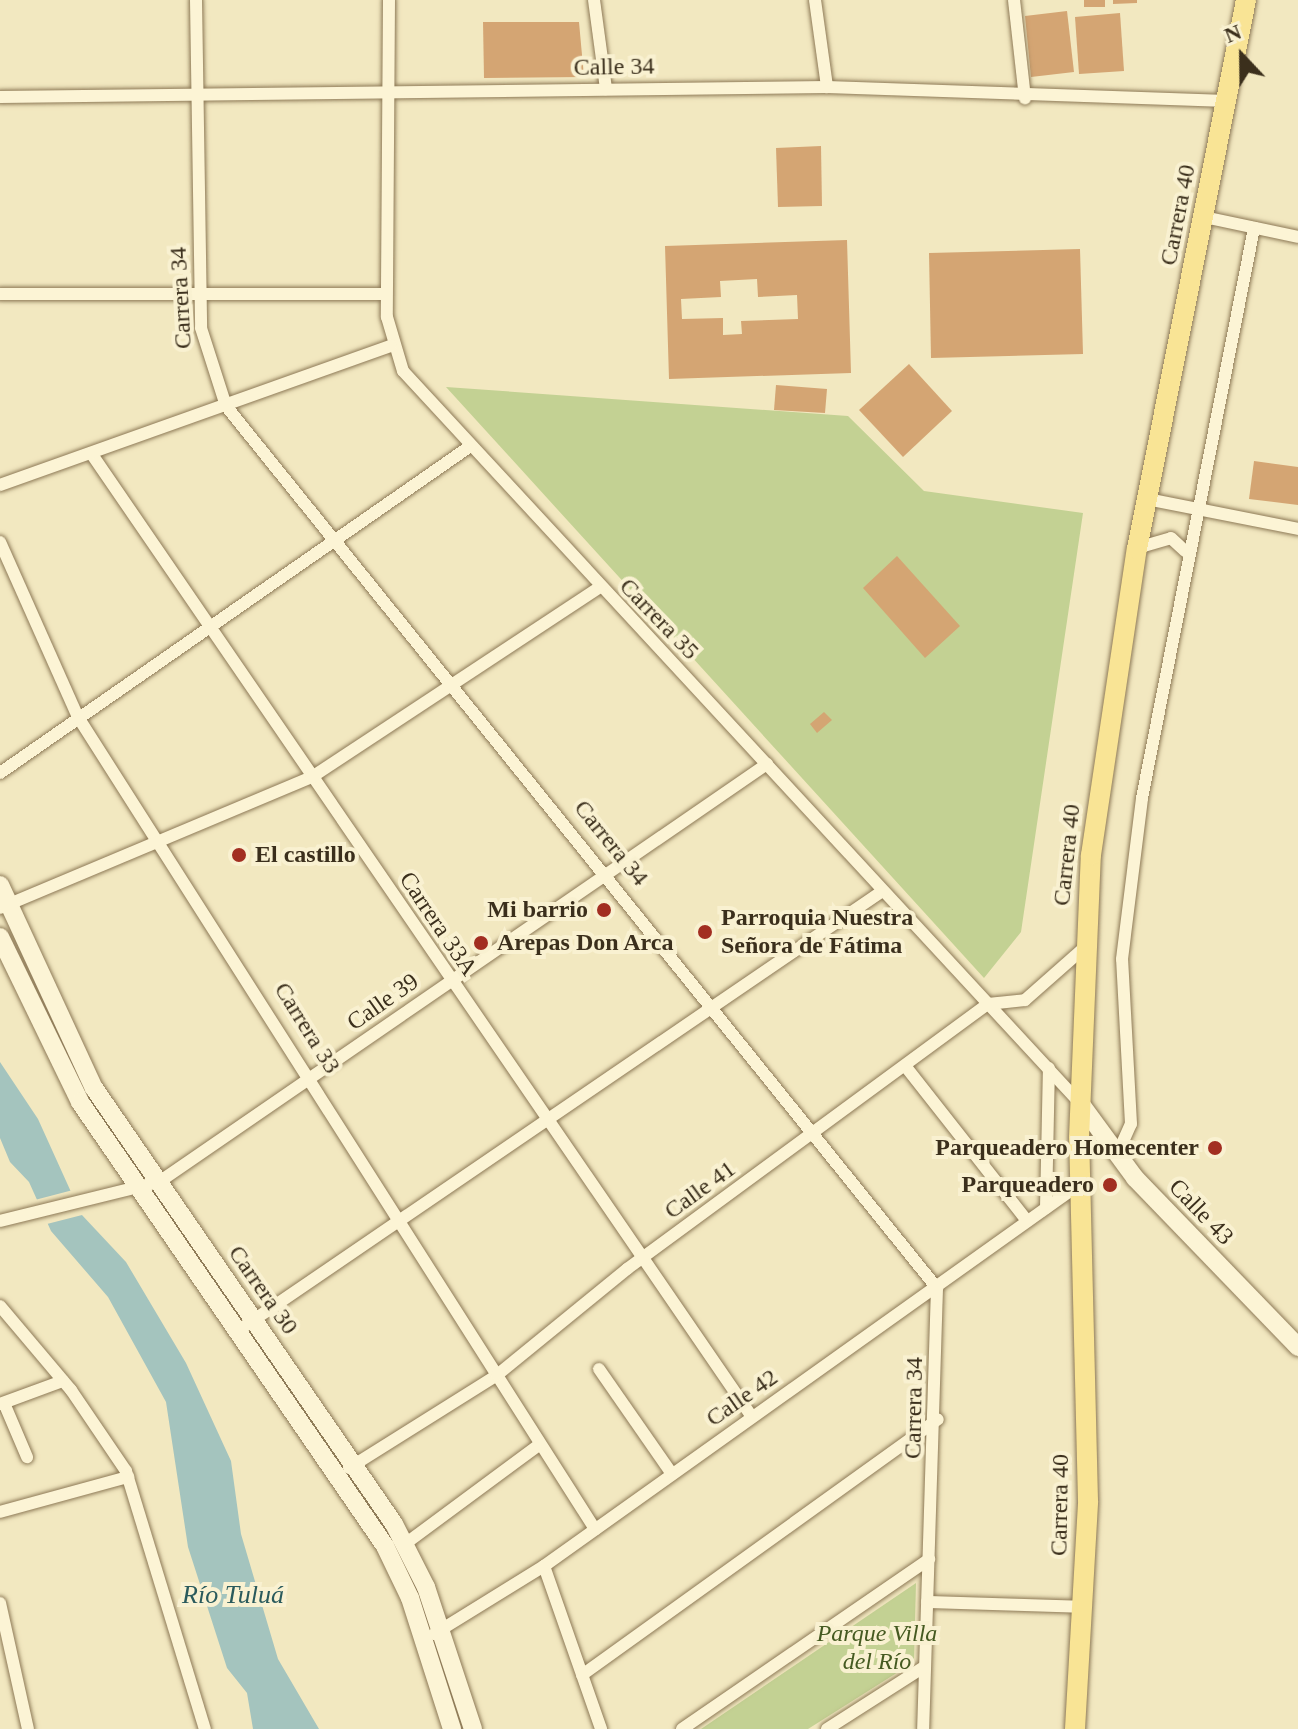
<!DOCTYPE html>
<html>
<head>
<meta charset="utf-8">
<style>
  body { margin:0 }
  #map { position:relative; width:1298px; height:1729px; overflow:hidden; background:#f2e8c0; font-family:Georgia,serif }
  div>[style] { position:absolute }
  .green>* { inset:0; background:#c3d193 }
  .water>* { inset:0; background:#a4c4be }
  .pier>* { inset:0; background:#f2e8c0 }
  .building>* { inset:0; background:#d4a573 }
  .roads { filter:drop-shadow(0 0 2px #8d7956) drop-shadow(0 0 2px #8d7956) }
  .street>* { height:12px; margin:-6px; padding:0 6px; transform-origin:6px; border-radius:6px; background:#fcf4d5 }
  .secondary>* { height:18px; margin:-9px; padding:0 9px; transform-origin:9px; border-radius:9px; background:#fcf4d5 }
  .primary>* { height:20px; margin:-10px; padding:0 10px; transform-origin:10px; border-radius:10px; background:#f9e495 }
  .dots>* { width:22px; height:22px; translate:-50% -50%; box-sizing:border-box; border:4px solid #f9f1d1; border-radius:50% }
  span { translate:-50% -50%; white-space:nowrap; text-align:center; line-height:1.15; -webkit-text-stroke:8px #f9f1d1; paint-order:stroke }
  .street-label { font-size:24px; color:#3b2f1c }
  .poi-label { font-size:24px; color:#3b2f1c; font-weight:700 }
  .left { translate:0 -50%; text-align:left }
  .right { translate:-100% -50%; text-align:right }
  .park-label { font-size:24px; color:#455a21; font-style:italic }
  .water-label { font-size:26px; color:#2a5a5c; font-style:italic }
  .north { position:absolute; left:1202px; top:16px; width:80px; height:80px; -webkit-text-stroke:6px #f9f1d1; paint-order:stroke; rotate:338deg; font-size:22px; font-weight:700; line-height:32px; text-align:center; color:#3b2f1c }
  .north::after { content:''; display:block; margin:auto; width:28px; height:36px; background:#3b2f1c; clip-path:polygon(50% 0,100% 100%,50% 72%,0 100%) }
</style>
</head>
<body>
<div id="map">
  <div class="green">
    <i style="clip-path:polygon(446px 387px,848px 416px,924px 491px,1083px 513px,1021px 932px,984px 978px)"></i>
    <i style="clip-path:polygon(916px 1583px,914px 1662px,808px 1729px,701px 1729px)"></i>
  </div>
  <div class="water">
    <i style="clip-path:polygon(0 1062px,38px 1119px,81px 1214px,126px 1262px,186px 1363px,231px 1461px,241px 1534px,278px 1659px,319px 1729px,253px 1729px,247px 1693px,227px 1668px,188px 1547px,166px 1402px,108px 1297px,51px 1231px,29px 1182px,10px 1162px,0 1138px)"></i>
  </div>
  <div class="pier">
    <i style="clip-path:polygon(73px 1190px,86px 1214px,43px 1225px,31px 1201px)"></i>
  </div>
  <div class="building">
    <i style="clip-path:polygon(1084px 0,1105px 0,1105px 7px,1084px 7px)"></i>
    <i style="clip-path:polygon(1113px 0,1137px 0,1137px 3px,1113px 4px)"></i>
    <i style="clip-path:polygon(1067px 11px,1074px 72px,1031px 77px,1025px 16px)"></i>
    <i style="clip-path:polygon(1120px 13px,1124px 71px,1079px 74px,1075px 17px)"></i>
    <i style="clip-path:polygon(483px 22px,579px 22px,584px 77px,484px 78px)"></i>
    <i style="clip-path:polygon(821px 146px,822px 206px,778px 207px,776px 148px)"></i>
    <i style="clip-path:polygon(evenodd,847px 240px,851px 373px,669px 379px,665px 246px,847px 240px,757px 279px,758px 297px,797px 295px,798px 319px,741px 321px,742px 334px,723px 335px,723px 318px,682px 319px,681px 299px,721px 297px,720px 281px,757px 279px)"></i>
    <i style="clip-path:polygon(1080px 249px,1083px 354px,931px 358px,929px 253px)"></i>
    <i style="clip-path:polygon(909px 364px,952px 411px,903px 457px,859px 410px)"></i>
    <i style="clip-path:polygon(776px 385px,827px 389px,825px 413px,774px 410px)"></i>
    <i style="clip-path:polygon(1254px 461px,1298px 467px,1298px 505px,1249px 499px)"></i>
    <i style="clip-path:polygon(897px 556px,960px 626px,925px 658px,863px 588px)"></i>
    <i style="clip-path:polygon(824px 712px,832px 720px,817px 733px,810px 724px)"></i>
  </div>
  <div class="roads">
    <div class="street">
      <i style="left:196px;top:0;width:328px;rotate:89.1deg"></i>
      <i style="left:201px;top:328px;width:82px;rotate:72.2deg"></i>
      <i style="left:226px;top:406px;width:1133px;rotate:51.13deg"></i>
      <i style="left:937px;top:1288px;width:441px;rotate:91.8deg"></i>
      <i style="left:389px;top:0;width:317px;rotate:90.4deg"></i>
      <i style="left:387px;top:317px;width:56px;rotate:73.5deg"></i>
      <i style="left:403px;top:371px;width:997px;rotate:47.24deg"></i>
      <i style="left:594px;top:0;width:90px;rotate:82.3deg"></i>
      <i style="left:815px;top:0;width:88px;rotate:82.1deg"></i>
      <i style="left:1014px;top:0;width:99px;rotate:83.6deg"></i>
      <i style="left:0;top:97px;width:827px;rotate:-0.69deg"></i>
      <i style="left:827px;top:87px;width:400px;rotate:2deg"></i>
      <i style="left:1204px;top:217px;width:96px;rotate:12deg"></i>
      <i style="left:0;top:294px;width:386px"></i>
      <i style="left:91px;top:453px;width:1169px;rotate:55.56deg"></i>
      <i style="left:0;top:485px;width:415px;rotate:-19.6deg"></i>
      <i style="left:1147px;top:499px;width:154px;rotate:11.2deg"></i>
      <i style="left:0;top:542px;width:192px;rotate:66deg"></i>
      <i style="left:78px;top:717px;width:963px;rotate:57.52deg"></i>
      <i style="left:1137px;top:548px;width:35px;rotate:-16deg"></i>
      <i style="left:1171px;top:538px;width:19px;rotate:43deg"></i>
      <i style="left:0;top:773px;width:571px;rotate:-34.8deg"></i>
      <i style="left:0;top:908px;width:338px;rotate:-22.8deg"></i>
      <i style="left:312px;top:777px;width:344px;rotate:-33.4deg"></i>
      <i style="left:906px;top:1067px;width:196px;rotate:51.8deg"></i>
      <i style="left:1117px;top:1155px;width:34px;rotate:-66deg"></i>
      <i style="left:1131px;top:1124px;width:165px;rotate:-93.1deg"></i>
      <i style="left:1122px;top:959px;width:162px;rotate:-82.9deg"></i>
      <i style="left:1142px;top:798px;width:581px;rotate:-78.88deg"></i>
      <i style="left:1046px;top:1208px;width:140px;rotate:-88.8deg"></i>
      <i style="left:0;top:1221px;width:164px;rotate:-13.8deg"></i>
      <i style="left:159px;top:1182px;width:738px;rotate:-34.51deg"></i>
      <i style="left:0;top:1306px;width:110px;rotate:49.8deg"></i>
      <i style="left:71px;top:1390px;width:98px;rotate:55.8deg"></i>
      <i style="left:126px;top:1471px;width:270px;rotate:73deg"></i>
      <i style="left:239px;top:1330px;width:777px;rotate:-34.3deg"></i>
      <i style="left:599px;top:1369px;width:128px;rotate:55.2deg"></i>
      <i style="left:4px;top:1403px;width:59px;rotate:66.9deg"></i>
      <i style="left:0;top:1404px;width:67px;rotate:-20.1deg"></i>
      <i style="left:349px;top:1468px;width:175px;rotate:-32.1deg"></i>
      <i style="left:497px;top:1375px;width:168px;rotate:-39.2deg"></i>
      <i style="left:627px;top:1269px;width:448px;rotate:-36.3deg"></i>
      <i style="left:988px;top:1004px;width:37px;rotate:-6deg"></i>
      <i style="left:1025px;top:1000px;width:79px;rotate:-41.4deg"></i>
      <i style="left:0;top:1512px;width:133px;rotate:-15.3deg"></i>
      <i style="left:405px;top:1544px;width:168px;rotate:-36.5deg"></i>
      <i style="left:544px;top:1566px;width:173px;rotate:70.7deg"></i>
      <i style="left:927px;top:1602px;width:155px;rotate:1.8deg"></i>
      <i style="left:0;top:1603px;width:129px;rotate:77.5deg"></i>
      <i style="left:434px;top:1634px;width:129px;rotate:-31.7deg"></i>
      <i style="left:544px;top:1566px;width:658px;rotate:-35.48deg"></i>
      <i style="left:582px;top:1675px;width:438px;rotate:-35.7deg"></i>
      <i style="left:682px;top:1729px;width:300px;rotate:-34.5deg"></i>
      <i style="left:827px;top:1729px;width:115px;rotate:-32.6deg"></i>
    </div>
    <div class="secondary">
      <i style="left:0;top:885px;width:224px;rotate:65.2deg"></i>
      <i style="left:94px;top:1088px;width:529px;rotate:55.47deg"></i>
      <i style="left:394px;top:1524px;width:71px;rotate:63.1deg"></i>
      <i style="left:426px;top:1587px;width:150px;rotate:71.7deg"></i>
      <i style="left:0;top:937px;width:183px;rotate:64.1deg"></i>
      <i style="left:80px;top:1102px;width:539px;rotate:55.51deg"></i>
      <i style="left:385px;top:1546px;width:58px;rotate:64.3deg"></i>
      <i style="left:410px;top:1598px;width:138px;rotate:72.2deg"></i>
      <i style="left:1080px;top:1103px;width:93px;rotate:53.7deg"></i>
      <i style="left:1135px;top:1178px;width:235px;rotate:46deg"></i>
    </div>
    <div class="primary">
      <i style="left:1075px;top:1729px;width:228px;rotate:-86.7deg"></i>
      <i style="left:1088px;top:1501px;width:363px;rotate:-91.4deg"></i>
      <i style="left:1079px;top:1138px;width:283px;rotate:-87.6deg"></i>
      <i style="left:1091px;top:855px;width:309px;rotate:-81.5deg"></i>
      <i style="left:1137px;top:549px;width:560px;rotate:-78.77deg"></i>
    </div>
  </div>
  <div class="dots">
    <i style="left:239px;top:855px;background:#a22e21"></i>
    <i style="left:604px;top:910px;background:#a22e21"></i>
    <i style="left:705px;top:932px;background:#a22e21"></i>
    <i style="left:481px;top:943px;background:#a22e21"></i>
    <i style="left:1215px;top:1148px;background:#a22e21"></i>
    <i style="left:1110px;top:1185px;background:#a22e21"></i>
  </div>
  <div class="street-label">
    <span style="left:614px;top:67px;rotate:-1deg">Calle 34</span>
    <span style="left:1178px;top:215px;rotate:-79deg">Carrera 40</span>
    <span style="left:181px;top:298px;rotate:-93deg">Carrera 34</span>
    <span style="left:659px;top:619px;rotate:46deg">Carrera 35</span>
    <span style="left:611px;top:843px;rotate:51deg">Carrera 34</span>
    <span style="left:1067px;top:855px;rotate:-84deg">Carrera 40</span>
    <span style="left:438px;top:924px;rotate:56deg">Carrera 33A</span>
    <span style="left:383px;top:1002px;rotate:-35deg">Calle 39</span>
    <span style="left:307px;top:1028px;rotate:58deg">Carrera 33</span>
    <span style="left:700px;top:1190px;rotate:-36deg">Calle 41</span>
    <span style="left:1201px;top:1212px;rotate:46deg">Calle 43</span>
    <span style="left:263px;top:1290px;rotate:55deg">Carrera 30</span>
    <span style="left:742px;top:1398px;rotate:-35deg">Calle 42</span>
    <span style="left:914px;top:1408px;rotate:-89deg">Carrera 34</span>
    <span style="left:1060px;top:1505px;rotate:-89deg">Carrera 40</span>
  </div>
  <div class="poi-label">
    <span class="left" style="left:255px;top:855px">El castillo</span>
    <span class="right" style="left:588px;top:910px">Mi barrio</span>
    <span class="left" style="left:721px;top:932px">Parroquia Nuestra<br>Señora de Fátima</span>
    <span class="left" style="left:497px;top:943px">Arepas Don Arca</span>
    <span class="right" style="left:1199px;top:1148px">Parqueadero Homecenter</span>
    <span class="right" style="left:1094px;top:1185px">Parqueadero</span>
  </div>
  <div class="park-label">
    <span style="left:877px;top:1648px">Parque Villa<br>del Río</span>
  </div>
  <div class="water-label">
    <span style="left:233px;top:1595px">Río Tuluá</span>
  </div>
  <div class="north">N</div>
</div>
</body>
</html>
